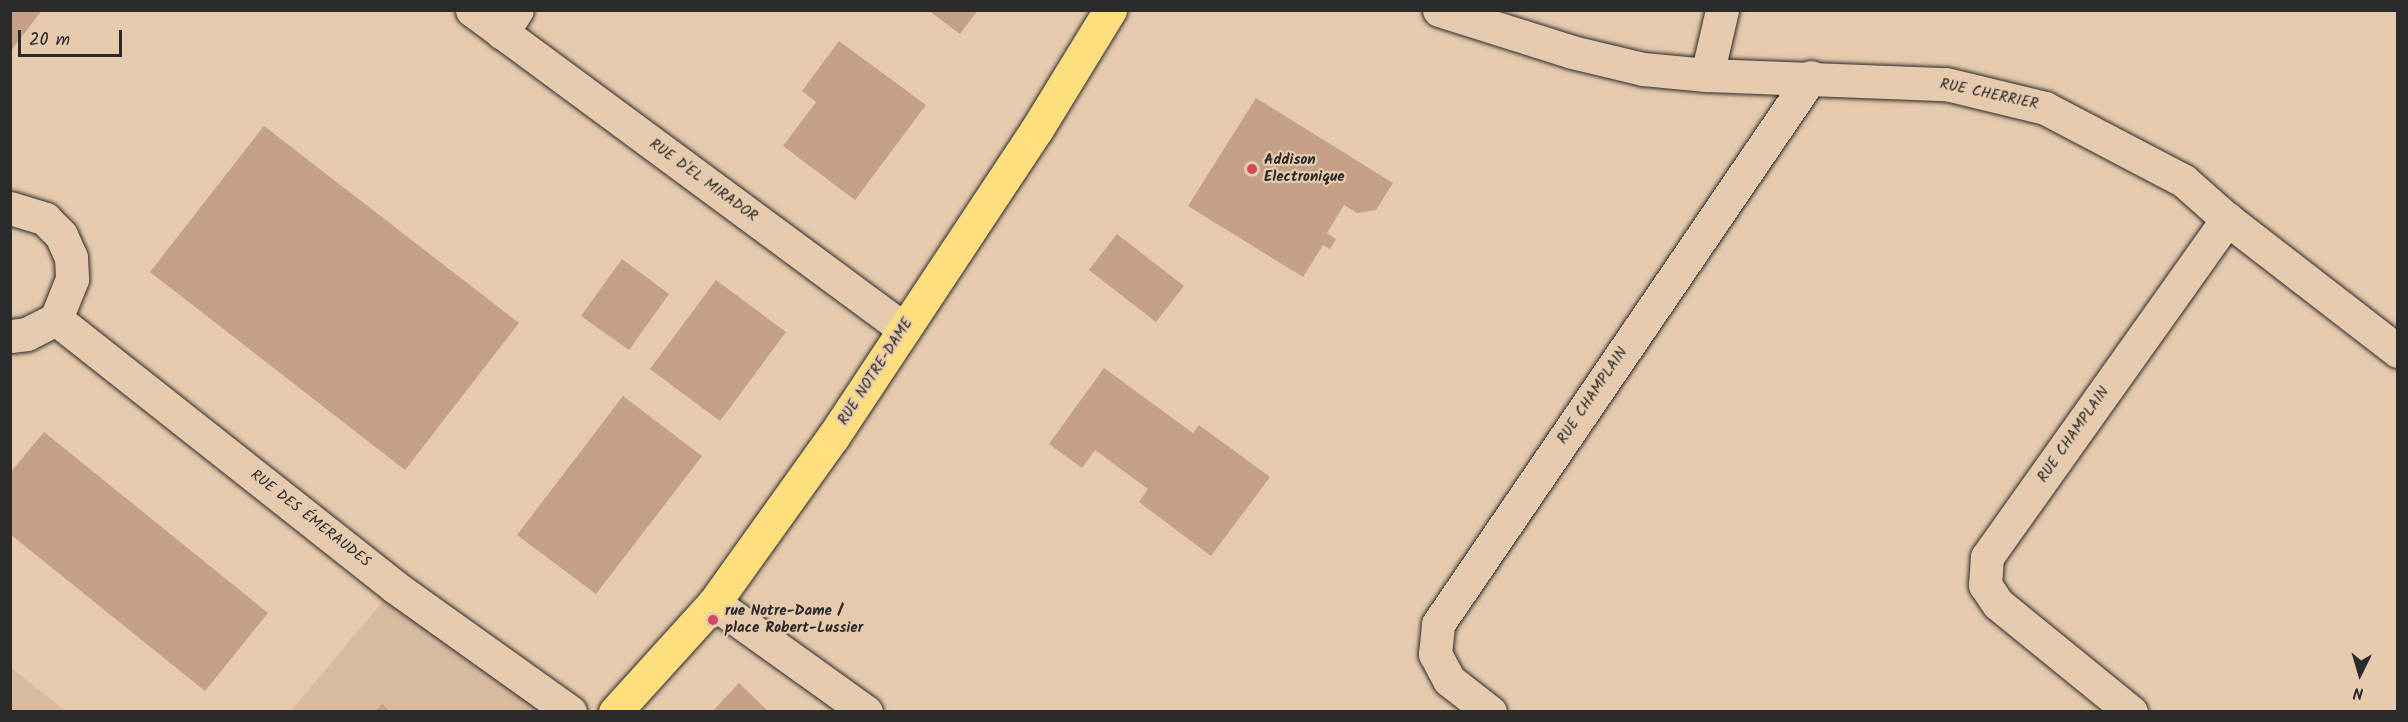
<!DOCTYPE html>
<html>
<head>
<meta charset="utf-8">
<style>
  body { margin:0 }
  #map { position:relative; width:2408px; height:722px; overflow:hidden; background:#e6caad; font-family:Kalam,sans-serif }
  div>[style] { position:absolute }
  .built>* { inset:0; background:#d8ba9f }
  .building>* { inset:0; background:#c3a086 }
  .roads { filter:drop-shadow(0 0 2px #2b2b2b) drop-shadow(0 0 2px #2b2b2b) }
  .minor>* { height:33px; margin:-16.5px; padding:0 16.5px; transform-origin:16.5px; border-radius:16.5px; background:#e6caad }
  .major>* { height:33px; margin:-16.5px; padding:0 16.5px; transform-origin:16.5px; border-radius:16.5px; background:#fedf80 }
  .dots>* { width:16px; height:16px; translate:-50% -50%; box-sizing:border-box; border:3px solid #e6caad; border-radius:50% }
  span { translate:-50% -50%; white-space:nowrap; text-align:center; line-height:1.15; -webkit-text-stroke:4.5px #e6caad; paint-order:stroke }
  .street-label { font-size:15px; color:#2b2b2b }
  .poi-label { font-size:15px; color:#2b2b2b; font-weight:700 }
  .left { translate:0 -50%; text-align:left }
  .frame { position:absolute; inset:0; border:12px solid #2b2b2b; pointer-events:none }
  .north { position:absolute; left:2330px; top:644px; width:60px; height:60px; -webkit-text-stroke:4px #e6caad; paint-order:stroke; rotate:185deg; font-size:16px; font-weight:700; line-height:24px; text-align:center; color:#2b2b2b }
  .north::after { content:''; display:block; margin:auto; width:21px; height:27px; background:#2b2b2b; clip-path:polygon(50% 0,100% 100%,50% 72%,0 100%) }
  .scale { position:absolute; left:18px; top:30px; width:104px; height:27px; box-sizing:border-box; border:3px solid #2b2b2b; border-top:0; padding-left:8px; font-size:18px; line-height:21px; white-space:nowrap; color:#2b2b2b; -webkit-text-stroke:4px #e6caad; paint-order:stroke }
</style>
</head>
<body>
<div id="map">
  <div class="built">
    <i style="clip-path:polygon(395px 587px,570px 712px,290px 712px)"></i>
    <i style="clip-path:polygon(10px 668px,11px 668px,66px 711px,11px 711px)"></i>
  </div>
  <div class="building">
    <i style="clip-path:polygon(10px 10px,42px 10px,10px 52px)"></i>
    <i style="clip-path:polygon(928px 10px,978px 10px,960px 34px)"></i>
    <i style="clip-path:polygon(839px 41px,926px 105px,855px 200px,783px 146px,816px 102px,802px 91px)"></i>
    <i style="clip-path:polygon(1256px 98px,1393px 183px,1376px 210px,1357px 213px,1344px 205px,1327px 233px,1336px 239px,1330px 249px,1323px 245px,1303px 277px,1188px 206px)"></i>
    <i style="clip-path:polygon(264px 126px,519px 323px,405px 470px,150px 272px)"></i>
    <i style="clip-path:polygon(1117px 234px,1184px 286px,1156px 322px,1089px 270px)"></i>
    <i style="clip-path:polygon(622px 259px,669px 294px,629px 350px,581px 316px)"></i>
    <i style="clip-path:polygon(716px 280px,786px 332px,720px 421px,650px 369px)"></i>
    <i style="clip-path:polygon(1104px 368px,1193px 433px,1199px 425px,1270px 477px,1211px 556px,1139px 502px,1148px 489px,1095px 450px,1082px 468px,1049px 444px)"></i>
    <i style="clip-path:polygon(623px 396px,702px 456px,596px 594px,517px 535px)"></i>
    <i style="clip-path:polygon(44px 432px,268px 613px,205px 691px,10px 534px,10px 473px)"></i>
    <i style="clip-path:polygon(739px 683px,769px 712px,712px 712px)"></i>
    <i style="clip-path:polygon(382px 704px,391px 712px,375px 712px)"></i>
  </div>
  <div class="roads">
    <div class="minor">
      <i style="left:472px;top:10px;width:537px;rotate:36.44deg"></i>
      <i style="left:1439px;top:10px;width:139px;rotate:17.5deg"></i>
      <i style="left:1572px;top:52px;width:73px;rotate:13.5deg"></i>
      <i style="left:1643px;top:69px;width:64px;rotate:5.4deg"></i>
      <i style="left:1707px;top:75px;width:239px;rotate:2.2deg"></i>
      <i style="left:1946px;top:84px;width:102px;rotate:13.6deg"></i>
      <i style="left:2045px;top:108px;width:157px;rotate:27.7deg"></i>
      <i style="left:2184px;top:181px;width:57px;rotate:41.5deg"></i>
      <i style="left:2227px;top:219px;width:216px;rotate:37.7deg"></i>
      <i style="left:502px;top:33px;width:27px;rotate:-57deg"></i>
      <i style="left:1707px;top:75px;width:67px;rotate:-77deg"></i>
      <i style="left:10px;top:208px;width:37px;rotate:17deg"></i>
      <i style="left:45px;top:219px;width:23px;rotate:45deg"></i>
      <i style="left:61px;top:235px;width:24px;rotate:66deg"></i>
      <i style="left:71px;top:257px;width:22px;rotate:87deg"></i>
      <i style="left:72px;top:279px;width:43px;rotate:111.8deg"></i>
      <i style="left:56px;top:319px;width:33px;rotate:153deg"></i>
      <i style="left:27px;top:334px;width:17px;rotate:173deg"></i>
      <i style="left:56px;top:319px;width:432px;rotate:38.3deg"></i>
      <i style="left:395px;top:587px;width:215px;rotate:35.5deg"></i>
      <i style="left:714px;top:603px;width:187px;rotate:35.6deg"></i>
      <i style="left:1490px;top:712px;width:52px;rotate:-142deg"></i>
      <i style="left:1449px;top:680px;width:30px;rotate:-118deg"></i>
      <i style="left:1435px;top:654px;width:30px;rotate:-84deg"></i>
      <i style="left:1438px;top:624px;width:662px;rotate:-55.71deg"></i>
      <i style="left:2131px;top:712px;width:171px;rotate:-140.9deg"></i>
      <i style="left:1998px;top:604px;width:23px;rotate:-124deg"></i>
      <i style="left:1985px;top:585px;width:28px;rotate:-86deg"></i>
      <i style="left:1987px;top:557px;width:415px;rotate:-54.6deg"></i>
    </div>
    <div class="major">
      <i style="left:615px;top:712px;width:147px;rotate:-47.8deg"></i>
      <i style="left:714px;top:603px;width:204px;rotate:-54.4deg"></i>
      <i style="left:833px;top:437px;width:369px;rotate:-56.5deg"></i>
      <i style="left:1037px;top:129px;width:140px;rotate:-58.5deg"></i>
    </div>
  </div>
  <div class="dots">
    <i style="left:1252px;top:169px;background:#d1495b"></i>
    <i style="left:713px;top:620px;background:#d1495b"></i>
  </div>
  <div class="street-label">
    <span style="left:1989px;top:95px;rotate:12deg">RUE CHERRIER</span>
    <span style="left:703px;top:181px;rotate:36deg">RUE D'EL MIRADOR</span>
    <span style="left:876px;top:372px;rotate:-57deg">RUE NOTRE-DAME</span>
    <span style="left:1593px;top:396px;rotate:-56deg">RUE CHAMPLAIN</span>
    <span style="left:2074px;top:435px;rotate:-55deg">RUE CHAMPLAIN</span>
    <span style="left:310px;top:519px;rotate:38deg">RUE DES ÉMERAUDES</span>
  </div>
  <div class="poi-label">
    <span class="left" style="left:1264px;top:169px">Addison<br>Electronique</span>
    <span class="left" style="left:725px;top:620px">rue Notre-Dame /<br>place Robert-Lussier</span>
  </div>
  <div class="frame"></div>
  <div class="north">N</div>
  <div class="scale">20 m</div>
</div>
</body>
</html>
